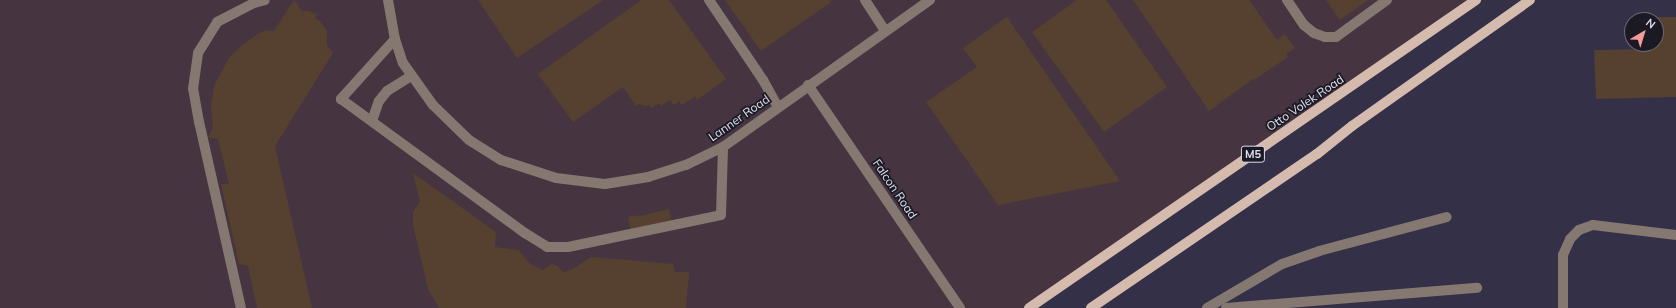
<!DOCTYPE html>
<html>
<head>
<meta charset="utf-8">
<style>
  body { margin:0 }
  #map { position:relative; width:1676px; height:308px; overflow:hidden; background:#333047; font-family:Mulish,sans-serif }
  div>[style] { position:absolute }
  .commercial>* { inset:0; background:#463541 }
  .building>* { inset:0; background:#564030 }
  .minor>* { height:10px; margin:-5px; padding:0 5px; transform-origin:5px; border-radius:5px; background:#857871 }
  .major>* { height:10px; margin:-5px; padding:0 5px; transform-origin:5px; border-radius:5px; background:#d5bbad }
  span { translate:-50% -50%; white-space:nowrap; text-align:center; line-height:1.15; -webkit-text-stroke:3.5px #1b1a24; paint-order:stroke }
  .shield-label span { padding:1px 3px; background:#1b1a24; border:1px solid; border-radius:3px; -webkit-text-stroke-width:0 }
  .shield-label { font-size:11px; color:#e0dfee; font-weight:700 }
  .street-label { font-size:12px; color:#e0dfee }
  .north { position:absolute; left:1624px; top:12px; width:40px; height:40px; box-sizing:border-box; background:#1b1a24; border:1px solid #6a6975; border-radius:50%; rotate:38deg; font-size:11px; font-weight:700; line-height:16px; text-align:center; color:#e0dfee }
  .north::after { content:''; display:block; margin:auto; width:14px; height:18px; background:#f59b99; clip-path:polygon(50% 0,100% 100%,50% 72%,0 100%) }
</style>
</head>
<body>
<div id="map">
  <div class="commercial">
    <i style="clip-path:polygon(0 0,1475px 0,1028px 308px,0 308px)"></i>
  </div>
  <div class="building">
    <i style="clip-path:polygon(294px 0,302px 11px,309px 11px,317px 15px,315px 18px,320px 21px,327px 31px,327px 45px,333px 53px,275px 146px,312px 308px,257px 308px,248px 266px,239px 264px,221px 184px,229px 184px,218px 139px,208px 137px,213px 128px,211px 105px,214px 86px,229px 58px,241px 46px,258px 34px,266px 30px,274px 31px)"></i>
    <i style="clip-path:polygon(478px 0,603px 0,517px 58px)"></i>
    <i style="clip-path:polygon(641px 0,669px 0,726px 79px,697px 100px,695px 96px,682px 105px,679px 101px,674px 105px,670px 100px,661px 106px,659px 103px,652px 108px,649px 105px,645px 106px,639px 104px,636px 106px,623px 87px,573px 122px,538px 74px)"></i>
    <i style="clip-path:polygon(725px 0,830px 0,831px 2px,761px 51px)"></i>
    <i style="clip-path:polygon(1077px 0,1106px 0,1167px 87px,1104px 132px,1032px 32px)"></i>
    <i style="clip-path:polygon(1133px 0,1249px 0,1277px 40px,1285px 34px,1295px 48px,1286px 54px,1288px 57px,1254px 80px,1253px 79px,1209px 111px)"></i>
    <i style="clip-path:polygon(1326px 0,1368px 0,1340px 20px)"></i>
    <i style="clip-path:polygon(1007px 17px,1120px 181px,998px 205px,926px 102px,977px 67px,963px 48px)"></i>
    <i style="clip-path:polygon(1649px 17px,1676px 17px,1676px 97px,1596px 99px,1594px 50px,1650px 49px,1650px 44px,1656px 44px,1656px 20px,1649px 20px)"></i>
    <i style="clip-path:polygon(413px 173px,496px 232px,495px 247px,519px 250px,529px 263px,543px 270px,552px 264px,558px 266px,563px 272px,571px 270px,591px 257px,673px 264px,675px 272px,689px 272px,686px 308px,439px 308px,428px 289px,413px 225px,413px 212px,420px 201px)"></i>
    <i style="clip-path:polygon(669px 209px,672px 223px,631px 232px,628px 217px,636px 215px,636px 217px)"></i>
  </div>
  <div class="minor">
    <i style="left:388px;top:0;width:40px;rotate:80deg"></i>
    <i style="left:395px;top:39px;width:25px;rotate:72deg"></i>
    <i style="left:403px;top:63px;width:52px;rotate:54.5deg"></i>
    <i style="left:433px;top:105px;width:50px;rotate:44.2deg"></i>
    <i style="left:469px;top:140px;width:38px;rotate:32deg"></i>
    <i style="left:501px;top:160px;width:58px;rotate:18.1deg"></i>
    <i style="left:556px;top:178px;width:49px;rotate:7deg"></i>
    <i style="left:605px;top:184px;width:44px;rotate:-9.2deg"></i>
    <i style="left:648px;top:177px;width:40px;rotate:-18deg"></i>
    <i style="left:686px;top:165px;width:41px;rotate:-25.9deg"></i>
    <i style="left:723px;top:147px;width:254px;rotate:-35.4deg"></i>
    <i style="left:709px;top:0;width:97px;rotate:56deg"></i>
    <i style="left:763px;top:80px;width:31px;rotate:61deg"></i>
    <i style="left:865px;top:0;width:37px;rotate:57deg"></i>
    <i style="left:1287px;top:0;width:30px;rotate:56deg"></i>
    <i style="left:1304px;top:25px;width:13px;rotate:39deg"></i>
    <i style="left:1314px;top:33px;width:12px;rotate:20deg"></i>
    <i style="left:1325px;top:37px;width:11px"></i>
    <i style="left:1336px;top:37px;width:63px;rotate:-36deg"></i>
    <i style="left:395px;top:39px;width:81px;rotate:132deg"></i>
    <i style="left:341px;top:99px;width:228px;rotate:36.1deg"></i>
    <i style="left:525px;top:233px;width:26px;rotate:32deg"></i>
    <i style="left:547px;top:247px;width:21px"></i>
    <i style="left:568px;top:247px;width:156px;rotate:-11.8deg"></i>
    <i style="left:721px;top:215px;width:68px;rotate:-88.3deg"></i>
    <i style="left:808px;top:85px;width:270px;rotate:55.7deg"></i>
    <i style="left:372px;top:121px;width:21px;rotate:-71deg"></i>
    <i style="left:379px;top:101px;width:13px;rotate:-51deg"></i>
    <i style="left:387px;top:91px;width:28px;rotate:-32deg"></i>
    <i style="left:241px;top:308px;width:191px;rotate:-102.7deg"></i>
    <i style="left:199px;top:122px;width:34px;rotate:-100deg"></i>
    <i style="left:193px;top:89px;width:36px;rotate:-82deg"></i>
    <i style="left:198px;top:53px;width:36px;rotate:-58deg"></i>
    <i style="left:217px;top:22px;width:42px;rotate:-27.2deg"></i>
    <i style="left:254px;top:3px;width:11px;rotate:-15deg"></i>
    <i style="left:1207px;top:308px;width:87px;rotate:-30.4deg"></i>
    <i style="left:1282px;top:264px;width:39px;rotate:-19deg"></i>
    <i style="left:1319px;top:251px;width:132px;rotate:-14.9deg"></i>
    <i style="left:1226px;top:308px;width:252px;rotate:-4.6deg"></i>
    <i style="left:1563px;top:308px;width:53px;rotate:-90deg"></i>
    <i style="left:1563px;top:255px;width:17px;rotate:-66deg"></i>
    <i style="left:1570px;top:239px;width:13px;rotate:-45deg"></i>
    <i style="left:1579px;top:230px;width:15px;rotate:-20deg"></i>
    <i style="left:1593px;top:225px;width:84px;rotate:6.9deg"></i>
  </div>
  <div class="major">
    <i style="left:1029px;top:308px;width:543px;rotate:-34.57deg"></i>
    <i style="left:1091px;top:308px;width:273px;rotate:-34.3deg"></i>
    <i style="left:1317px;top:154px;width:45px;rotate:-38.7deg"></i>
    <i style="left:1352px;top:126px;width:218px;rotate:-35.3deg"></i>
  </div>
  <div class="shield-label">
    <span style="left:1253px;top:154px">M5</span>
  </div>
  <div class="street-label">
    <span style="left:1305px;top:103px;rotate:-34deg">Otto Volek Road</span>
    <span style="left:739px;top:118px;rotate:-35deg">Lanner Road</span>
    <span style="left:895px;top:189px;rotate:56deg">Falcon Road</span>
  </div>
  <div class="north">N</div>
</div>
</body>
</html>
